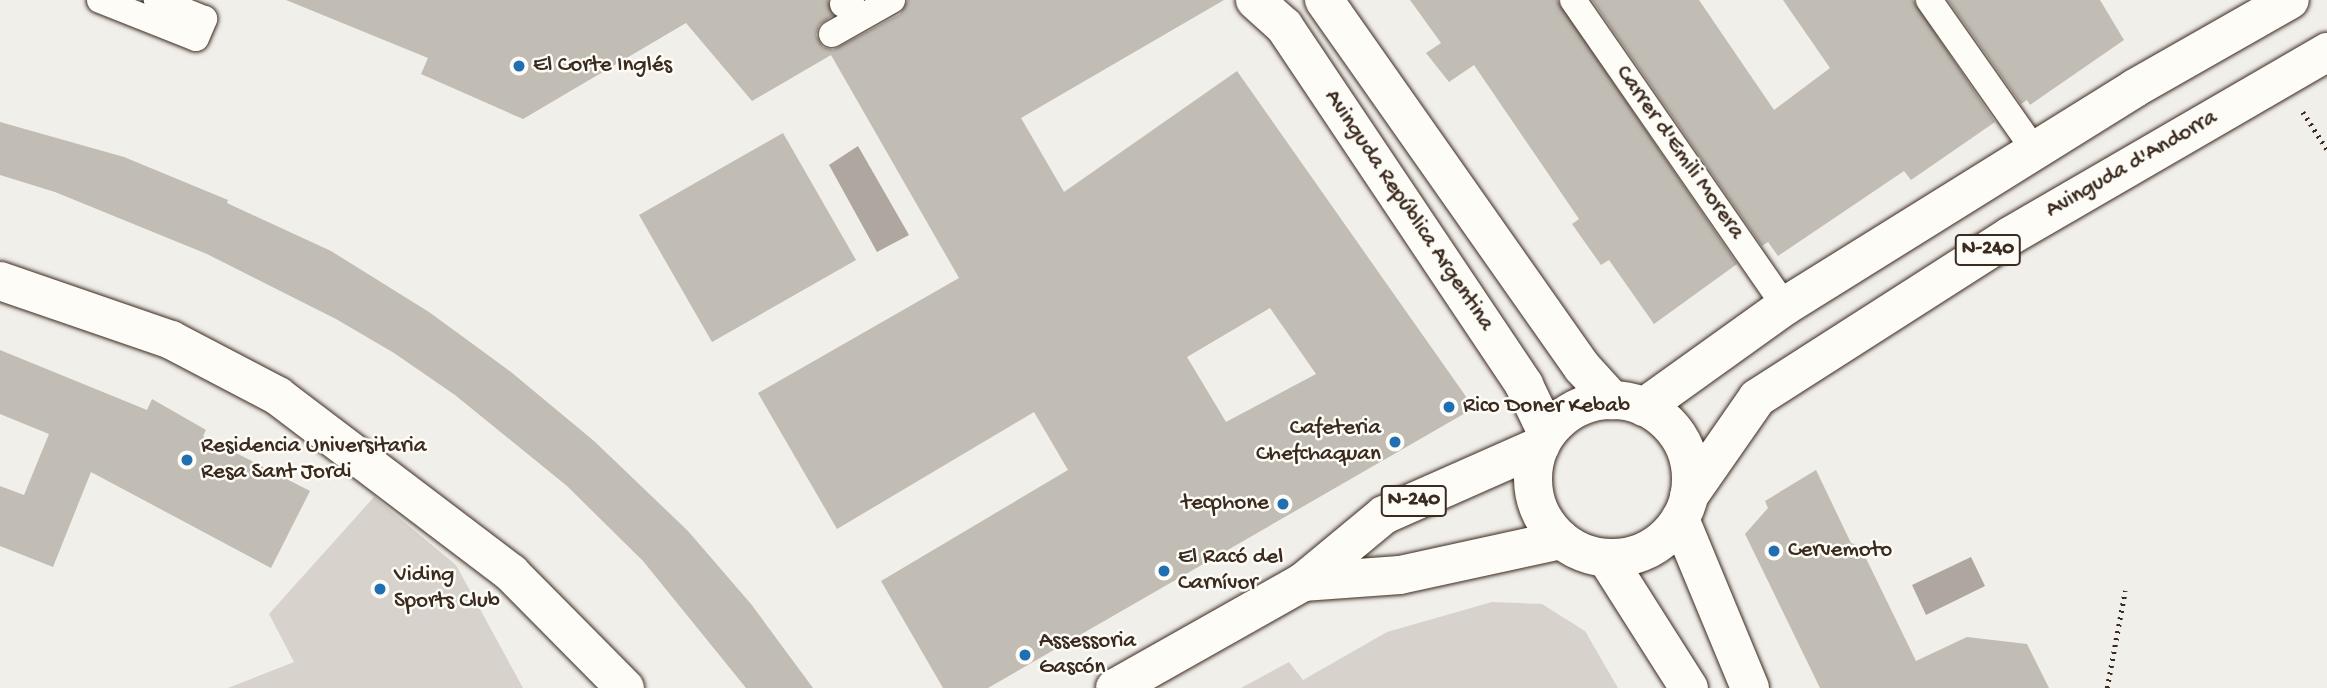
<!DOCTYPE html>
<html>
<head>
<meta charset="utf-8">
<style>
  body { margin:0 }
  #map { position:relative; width:2327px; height:688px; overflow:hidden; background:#f1efea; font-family:"Gochi Hand",sans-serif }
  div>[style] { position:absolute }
  .green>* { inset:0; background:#d7d2cc }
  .water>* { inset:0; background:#aea69f }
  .building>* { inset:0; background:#c1bcb4 }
  .path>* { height:4.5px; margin-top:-2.25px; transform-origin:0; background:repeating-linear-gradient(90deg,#3b2a1e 0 2px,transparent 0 7px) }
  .roads { filter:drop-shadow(0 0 2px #3b2a1e) drop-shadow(0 0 2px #3b2a1e) }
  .lane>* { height:26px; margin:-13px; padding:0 13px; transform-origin:13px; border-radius:13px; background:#fdfcf7 }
  .street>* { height:38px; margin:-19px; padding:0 19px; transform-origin:19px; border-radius:19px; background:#fdfcf7 }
  .primary>* { height:38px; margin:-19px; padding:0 19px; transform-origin:19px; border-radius:19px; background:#fdfcf7 }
  .primary>.ring { margin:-19px; padding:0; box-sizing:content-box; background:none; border:38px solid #fdfcf7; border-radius:50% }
  .dots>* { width:19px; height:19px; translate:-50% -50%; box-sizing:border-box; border:4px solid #fdfcf7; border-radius:50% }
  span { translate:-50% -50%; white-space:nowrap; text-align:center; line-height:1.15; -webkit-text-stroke:5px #fdfcf7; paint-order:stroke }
  .shield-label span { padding:2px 5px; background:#fdfcf7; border:2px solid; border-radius:5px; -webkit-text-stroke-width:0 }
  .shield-label { font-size:21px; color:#3b2a1e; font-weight:700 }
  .poi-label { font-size:23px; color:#3b2a1e }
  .left { translate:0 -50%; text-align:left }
  .right { translate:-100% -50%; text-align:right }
  .street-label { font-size:23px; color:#3b2a1e }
</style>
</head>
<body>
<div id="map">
  <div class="green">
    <i style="clip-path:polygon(374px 497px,456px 565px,523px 688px,228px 688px,294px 662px,269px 614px)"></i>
    <i style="clip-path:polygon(1492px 602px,1542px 604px,1585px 631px,1618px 688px,1241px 688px,1289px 662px,1303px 680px,1387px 632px)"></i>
  </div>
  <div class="water">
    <i style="clip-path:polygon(858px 146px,909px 235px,877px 252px,829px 165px)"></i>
    <i style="clip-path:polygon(1971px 557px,1985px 586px,1926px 615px,1912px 585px)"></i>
  </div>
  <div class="building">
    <i style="clip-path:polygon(evenodd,286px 0,828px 0,833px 15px,819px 25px,816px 35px,823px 47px,833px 50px,900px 14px,908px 0,1224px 0,1021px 118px,1064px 192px,1237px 71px,1474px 408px,988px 688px,943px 688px,881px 581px,1068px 470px,1034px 412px,837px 529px,758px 393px,959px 278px,831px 55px,752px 101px,686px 23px,523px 119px,421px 74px,428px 58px,286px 0,1270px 308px,1316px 374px,1226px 422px,1187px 357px,1270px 308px)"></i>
    <i style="clip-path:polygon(1410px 0,1557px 0,1737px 264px,1654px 324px,1609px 260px,1601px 265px,1572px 224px,1579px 219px,1474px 65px,1449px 82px,1426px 53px,1441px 43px)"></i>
    <i style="clip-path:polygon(1592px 0,1699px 0,1774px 110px,1830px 68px,1783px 0,1913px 0,1995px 122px,1911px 180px,1904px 171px,1778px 256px,1768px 242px,1762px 246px)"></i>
    <i style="clip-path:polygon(1948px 0,2100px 0,2124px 40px,2030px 105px,2027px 100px,2021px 104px)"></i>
    <i style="clip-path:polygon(0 122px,124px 157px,228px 200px,227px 203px,331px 251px,429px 312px,511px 372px,594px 441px,688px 531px,751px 604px,813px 688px,746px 688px,643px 561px,567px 486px,455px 395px,394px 353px,336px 319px,207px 254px,55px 192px,0 175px)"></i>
    <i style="clip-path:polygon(783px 133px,856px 260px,712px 342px,639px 215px)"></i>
    <i style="clip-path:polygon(0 350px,147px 410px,152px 399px,206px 430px,203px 436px,310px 491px,271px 568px,91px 472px,53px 567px,0 546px,0 486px,24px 495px,49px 434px,0 414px)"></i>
    <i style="clip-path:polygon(1816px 470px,1851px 543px,1860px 546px,1916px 661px,1967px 637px,2027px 644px,2049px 688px,1820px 688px,1745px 534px,1768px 508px,1765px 501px)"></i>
  </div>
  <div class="path">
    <i style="left:2303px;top:112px;width:44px;rotate:57deg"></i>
    <i style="left:2107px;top:688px;width:99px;rotate:-79.5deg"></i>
  </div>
  <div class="roads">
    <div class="lane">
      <i style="left:100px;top:0;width:103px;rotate:21.6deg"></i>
      <i style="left:196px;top:38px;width:21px;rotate:-67deg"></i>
      <i style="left:204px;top:19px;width:51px;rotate:-158deg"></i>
      <i style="left:1573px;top:0;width:372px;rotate:55.3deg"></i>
      <i style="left:1929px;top:0;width:184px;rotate:54.9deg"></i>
      <i style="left:843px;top:4px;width:9px;rotate:-27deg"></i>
      <i style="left:832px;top:34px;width:69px;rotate:-29.5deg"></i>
    </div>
    <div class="street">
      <i style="left:1255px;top:0;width:39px;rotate:42deg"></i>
      <i style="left:1284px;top:26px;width:432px;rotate:56.2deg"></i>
      <i style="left:1524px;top:385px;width:53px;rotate:64.4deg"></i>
      <i style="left:1324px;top:0;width:449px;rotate:54.9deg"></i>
      <i style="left:1582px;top:367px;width:45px;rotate:47.7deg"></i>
      <i style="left:0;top:281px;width:181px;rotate:19deg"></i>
      <i style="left:171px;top:340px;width:121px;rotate:27.6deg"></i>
      <i style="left:278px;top:396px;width:293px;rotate:37.2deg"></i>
      <i style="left:511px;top:573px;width:162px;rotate:45.3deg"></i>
      <i style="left:1680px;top:519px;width:183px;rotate:67.5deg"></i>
      <i style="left:1607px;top:559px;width:153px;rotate:57.6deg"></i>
    </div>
    <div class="primary">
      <i class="ring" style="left:1533px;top:400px;width:120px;height:120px"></i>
      <i style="left:1644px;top:407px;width:173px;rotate:-35.6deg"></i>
      <i style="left:1785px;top:306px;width:412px;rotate:-31.9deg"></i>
      <i style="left:2135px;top:88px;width:178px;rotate:-29.6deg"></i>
      <i style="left:1689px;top:496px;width:119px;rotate:-55.2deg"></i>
      <i style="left:1757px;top:398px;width:300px;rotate:-32.6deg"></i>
      <i style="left:2010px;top:236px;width:367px;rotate:-30.1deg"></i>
      <i style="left:1303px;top:582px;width:97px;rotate:-4.1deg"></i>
      <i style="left:1400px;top:575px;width:165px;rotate:-12.3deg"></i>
      <i style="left:1115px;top:688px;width:216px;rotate:-29.4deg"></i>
      <i style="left:1303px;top:582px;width:105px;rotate:-39.6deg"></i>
      <i style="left:1384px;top:515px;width:171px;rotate:-23.9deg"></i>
    </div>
  </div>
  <div class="dots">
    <i style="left:519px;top:66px;background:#1f6fb2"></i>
    <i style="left:1449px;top:407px;background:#1f6fb2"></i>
    <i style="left:1395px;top:442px;background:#1f6fb2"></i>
    <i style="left:187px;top:460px;background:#1f6fb2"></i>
    <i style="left:1283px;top:504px;background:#1f6fb2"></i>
    <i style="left:1774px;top:551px;background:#1f6fb2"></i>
    <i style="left:1164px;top:571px;background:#1f6fb2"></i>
    <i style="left:380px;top:589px;background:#1f6fb2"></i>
    <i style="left:1025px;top:655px;background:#1f6fb2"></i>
  </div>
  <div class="shield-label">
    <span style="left:1988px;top:250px">N-240</span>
    <span style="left:1414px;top:501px">N-240</span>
  </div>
  <div class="poi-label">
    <span class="left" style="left:533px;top:66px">El Corte Inglés</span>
    <span class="left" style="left:1463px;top:407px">Rico Doner Kebab</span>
    <span class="right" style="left:1381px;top:442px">Cafeteria<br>Chefchaquan</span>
    <span class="left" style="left:201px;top:460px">Residencia Universitaria<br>Resa Sant Jordi</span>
    <span class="right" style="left:1269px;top:504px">tecphone</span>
    <span class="left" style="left:1788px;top:551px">Cervemoto</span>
    <span class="left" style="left:1178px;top:571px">El Racó del<br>Carnívor</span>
    <span class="left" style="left:394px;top:589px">Viding<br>Sports Club</span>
    <span class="left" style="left:1039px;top:655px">Assessoria<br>Gascón</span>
  </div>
  <div class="street-label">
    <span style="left:1679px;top:153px;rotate:55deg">Carrer d'Emili Morera</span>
    <span style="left:2132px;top:165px;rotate:-30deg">Avinguda d'Andorra</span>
    <span style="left:1408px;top:211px;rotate:56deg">Avinguda República Argentina</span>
  </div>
</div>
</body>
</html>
